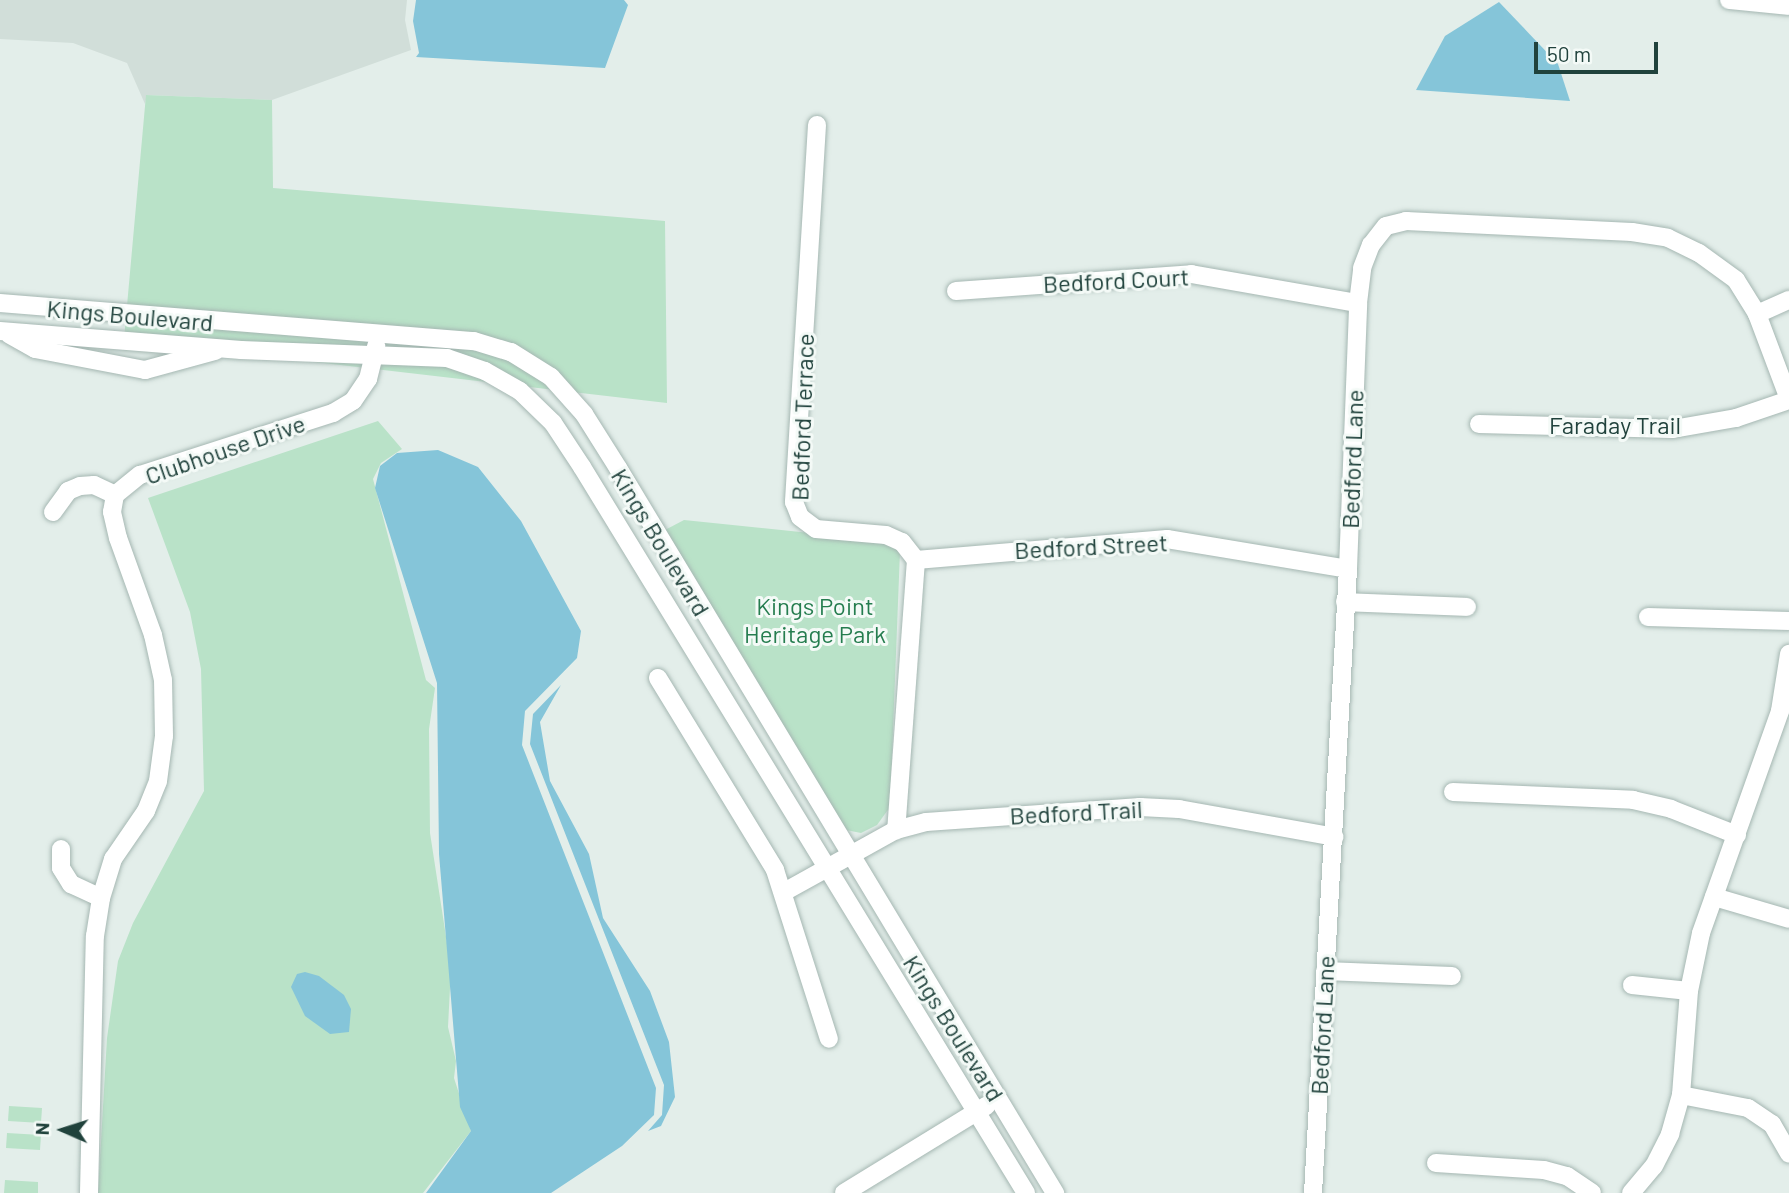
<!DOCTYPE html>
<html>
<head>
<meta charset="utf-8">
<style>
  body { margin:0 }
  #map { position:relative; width:1789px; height:1193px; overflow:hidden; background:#e3eeea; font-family:Barlow,sans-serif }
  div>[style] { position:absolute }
  .built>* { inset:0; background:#d1ded9 }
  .green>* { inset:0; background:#b9e2c8 }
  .water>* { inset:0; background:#85c5d9 }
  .roads { filter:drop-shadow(0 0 2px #a5b7b2) drop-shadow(0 0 2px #a5b7b2) }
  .street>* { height:18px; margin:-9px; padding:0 9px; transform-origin:9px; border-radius:9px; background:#fff }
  span { translate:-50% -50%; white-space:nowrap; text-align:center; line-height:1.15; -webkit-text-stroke:6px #f4faf7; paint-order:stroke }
  .street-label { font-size:24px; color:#20423c }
  .park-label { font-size:24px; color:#257d4f }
  .north { position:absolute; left:28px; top:1095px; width:70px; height:70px; -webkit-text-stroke:5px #f4faf7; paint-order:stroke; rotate:273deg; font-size:19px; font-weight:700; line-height:28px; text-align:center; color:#20423c }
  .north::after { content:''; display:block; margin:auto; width:24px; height:32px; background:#20423c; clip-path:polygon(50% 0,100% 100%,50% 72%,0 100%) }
  .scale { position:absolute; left:1534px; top:42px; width:124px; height:32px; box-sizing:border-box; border:4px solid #20423c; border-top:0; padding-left:9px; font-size:21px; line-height:24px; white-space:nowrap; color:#20423c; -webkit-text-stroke:5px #f4faf7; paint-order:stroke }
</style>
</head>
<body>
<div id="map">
  <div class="built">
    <i style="clip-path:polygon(0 0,407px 0,405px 20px,411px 50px,272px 100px,147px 95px,145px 104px,127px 63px,73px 43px,0 39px)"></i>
  </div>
  <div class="green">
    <i style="clip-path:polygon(146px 95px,272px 100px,273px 188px,665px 221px,667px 403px,263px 356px,123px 350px)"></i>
    <i style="clip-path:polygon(378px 421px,402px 449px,381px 463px,373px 479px,426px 680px,435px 688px,429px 729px,430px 833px,451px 969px,448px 1027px,456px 1061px,454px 1078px,471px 1131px,423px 1193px,98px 1193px,107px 1038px,118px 961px,133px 923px,204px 791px,201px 669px,190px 612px,148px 498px)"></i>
    <i style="clip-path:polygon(684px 520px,887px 541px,900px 551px,890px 807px,877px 825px,861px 833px,846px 830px,665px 530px)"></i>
    <i style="clip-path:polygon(9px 1106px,42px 1108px,41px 1123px,8px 1121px)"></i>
    <i style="clip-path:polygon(7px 1133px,41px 1135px,40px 1150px,6px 1148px)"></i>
    <i style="clip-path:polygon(5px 1180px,38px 1182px,38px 1193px,4px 1193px)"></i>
  </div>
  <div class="water">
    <i style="clip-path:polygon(416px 0,624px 0,628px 5px,605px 68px,416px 57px,419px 53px,413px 21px)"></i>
    <i style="clip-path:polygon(1499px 2px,1558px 64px,1570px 101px,1416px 90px,1445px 36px)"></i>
    <i style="clip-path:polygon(438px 450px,478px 467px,521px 521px,581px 631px,577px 658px,525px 711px,522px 745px,656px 1088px,654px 1115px,622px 1146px,551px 1193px,426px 1193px,471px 1131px,460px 1107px,439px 854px,437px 683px,375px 488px,380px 466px,397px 453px)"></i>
    <i style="clip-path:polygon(561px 685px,540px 722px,550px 781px,589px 854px,603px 918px,650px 991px,669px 1042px,675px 1097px,661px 1126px,648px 1131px,662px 1115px,664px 1085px,530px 744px,533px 714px)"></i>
    <i style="clip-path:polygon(305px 972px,319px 976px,344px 995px,351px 1009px,349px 1032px,330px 1034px,305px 1016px,291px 987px,297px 974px)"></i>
  </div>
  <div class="roads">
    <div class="street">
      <i style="left:1729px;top:0;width:60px;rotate:5.7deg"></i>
      <i style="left:817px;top:125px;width:378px;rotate:93.5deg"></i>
      <i style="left:794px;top:502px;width:16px;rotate:68deg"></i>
      <i style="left:800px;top:517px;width:20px;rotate:37deg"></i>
      <i style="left:816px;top:529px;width:70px;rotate:4.9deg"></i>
      <i style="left:886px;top:535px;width:17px;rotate:24deg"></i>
      <i style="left:902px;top:542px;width:23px;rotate:52deg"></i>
      <i style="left:916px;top:560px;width:271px;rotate:94.2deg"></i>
      <i style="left:956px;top:291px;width:236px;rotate:-4.1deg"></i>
      <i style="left:1191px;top:274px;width:169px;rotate:9.9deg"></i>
      <i style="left:0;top:303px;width:476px;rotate:4.6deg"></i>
      <i style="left:474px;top:341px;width:39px;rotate:17deg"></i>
      <i style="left:511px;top:352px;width:47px;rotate:32deg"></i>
      <i style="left:551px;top:377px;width:50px;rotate:48.3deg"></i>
      <i style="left:584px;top:414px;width:64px;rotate:57.8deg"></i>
      <i style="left:618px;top:468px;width:847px;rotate:58.92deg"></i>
      <i style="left:1757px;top:314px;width:35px;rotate:-24deg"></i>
      <i style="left:0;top:331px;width:242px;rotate:4.5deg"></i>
      <i style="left:241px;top:350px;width:206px;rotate:2.2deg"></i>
      <i style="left:447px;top:358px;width:40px;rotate:18.9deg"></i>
      <i style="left:485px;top:371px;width:40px;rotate:29.7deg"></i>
      <i style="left:520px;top:391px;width:46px;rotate:44.1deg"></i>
      <i style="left:553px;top:423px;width:53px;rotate:56.6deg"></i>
      <i style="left:582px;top:467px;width:851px;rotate:58.55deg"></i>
      <i style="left:10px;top:335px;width:29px;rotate:29deg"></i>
      <i style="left:35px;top:349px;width:112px;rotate:10.8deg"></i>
      <i style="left:145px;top:370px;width:73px;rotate:-15.2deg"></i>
      <i style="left:1479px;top:424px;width:194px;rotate:1.5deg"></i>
      <i style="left:1673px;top:429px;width:64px;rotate:-9.9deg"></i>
      <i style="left:1736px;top:418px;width:56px;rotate:-18.8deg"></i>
      <i style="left:53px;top:512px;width:26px;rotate:-54deg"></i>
      <i style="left:68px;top:491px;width:13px;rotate:-23deg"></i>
      <i style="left:80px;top:486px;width:14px;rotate:-4deg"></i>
      <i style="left:94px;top:485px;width:23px;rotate:25deg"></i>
      <i style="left:916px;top:560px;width:252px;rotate:-4.8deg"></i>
      <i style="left:1167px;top:539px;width:183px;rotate:9.4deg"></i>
      <i style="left:1345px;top:602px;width:122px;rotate:2.3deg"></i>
      <i style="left:1648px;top:617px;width:141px;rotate:1.6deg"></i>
      <i style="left:658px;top:678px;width:225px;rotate:58.6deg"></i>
      <i style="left:775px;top:870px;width:177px;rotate:72.3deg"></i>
      <i style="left:1453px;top:792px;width:180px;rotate:2.5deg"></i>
      <i style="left:1633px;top:800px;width:39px;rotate:13deg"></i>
      <i style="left:1671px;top:809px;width:71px;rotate:21.5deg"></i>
      <i style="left:61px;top:849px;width:19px;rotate:90deg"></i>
      <i style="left:61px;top:868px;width:19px;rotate:58deg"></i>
      <i style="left:71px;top:884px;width:33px;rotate:25deg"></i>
      <i style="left:784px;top:892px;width:128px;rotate:-29deg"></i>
      <i style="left:896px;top:830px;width:31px;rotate:-15deg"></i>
      <i style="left:926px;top:822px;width:215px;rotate:-4deg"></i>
      <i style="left:1140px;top:807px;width:39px;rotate:3deg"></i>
      <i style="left:1179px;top:809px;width:158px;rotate:10.2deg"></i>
      <i style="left:1714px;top:897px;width:78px;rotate:16.3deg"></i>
      <i style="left:1325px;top:971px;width:127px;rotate:2.3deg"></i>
      <i style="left:1632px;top:985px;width:57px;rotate:6deg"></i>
      <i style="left:1681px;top:1095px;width:68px;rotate:11deg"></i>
      <i style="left:1748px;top:1108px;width:29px;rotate:34deg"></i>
      <i style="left:1772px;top:1124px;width:34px;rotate:60deg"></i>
      <i style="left:1436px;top:1163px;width:108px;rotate:3.7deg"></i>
      <i style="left:1544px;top:1170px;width:24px;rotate:15deg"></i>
      <i style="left:1567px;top:1176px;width:30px;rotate:34deg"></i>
      <i style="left:89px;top:1193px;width:257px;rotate:-88.7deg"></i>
      <i style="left:95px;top:936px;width:38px;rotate:-81deg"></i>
      <i style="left:101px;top:898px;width:41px;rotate:-72.9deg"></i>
      <i style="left:113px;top:859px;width:58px;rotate:-55.5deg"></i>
      <i style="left:146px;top:811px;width:32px;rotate:-68deg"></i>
      <i style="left:158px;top:781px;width:45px;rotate:-82.4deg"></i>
      <i style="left:164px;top:736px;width:56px;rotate:-91deg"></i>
      <i style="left:163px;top:680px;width:46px;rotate:-102.5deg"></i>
      <i style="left:153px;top:635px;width:103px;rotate:-109.8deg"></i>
      <i style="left:118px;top:538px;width:27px;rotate:-103deg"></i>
      <i style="left:112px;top:512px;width:17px;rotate:-80deg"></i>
      <i style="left:115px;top:495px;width:32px;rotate:-39deg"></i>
      <i style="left:140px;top:475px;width:203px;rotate:-17.8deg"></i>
      <i style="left:333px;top:413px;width:23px;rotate:-31deg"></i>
      <i style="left:353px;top:401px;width:27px;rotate:-56deg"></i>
      <i style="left:368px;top:379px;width:34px;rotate:-76deg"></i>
      <i style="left:844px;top:1193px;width:167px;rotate:-31.5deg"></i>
      <i style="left:1313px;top:1193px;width:625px;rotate:-86.79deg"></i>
      <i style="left:1348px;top:569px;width:266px;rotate:-87.8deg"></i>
      <i style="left:1358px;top:303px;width:35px;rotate:-83deg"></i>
      <i style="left:1362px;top:268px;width:25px;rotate:-69deg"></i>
      <i style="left:1371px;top:245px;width:24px;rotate:-52deg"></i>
      <i style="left:1386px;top:226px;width:21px;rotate:-14deg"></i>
      <i style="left:1406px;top:221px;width:226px;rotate:2.8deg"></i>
      <i style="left:1632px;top:232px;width:36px;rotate:9deg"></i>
      <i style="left:1668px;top:238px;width:34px;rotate:26deg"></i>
      <i style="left:1699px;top:253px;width:46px;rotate:36.1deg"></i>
      <i style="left:1736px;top:280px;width:40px;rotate:58deg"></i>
      <i style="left:1757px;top:314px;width:91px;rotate:69.4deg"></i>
      <i style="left:1631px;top:1193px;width:35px;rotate:-50deg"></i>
      <i style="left:1654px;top:1166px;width:36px;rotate:-63deg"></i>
      <i style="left:1670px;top:1134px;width:41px;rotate:-74.2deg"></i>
      <i style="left:1681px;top:1095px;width:104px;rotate:-85.6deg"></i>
      <i style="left:1689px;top:991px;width:59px;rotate:-78.3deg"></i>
      <i style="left:1701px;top:933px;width:236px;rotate:-70.4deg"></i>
      <i style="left:1780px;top:711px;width:58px;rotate:-81deg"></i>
    </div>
  </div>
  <div class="street-label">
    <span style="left:1116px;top:280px;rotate:-3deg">Bedford Court</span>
    <span style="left:130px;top:315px;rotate:5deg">Kings Boulevard</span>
    <span style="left:802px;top:417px;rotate:-88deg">Bedford Terrace</span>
    <span style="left:1615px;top:425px">Faraday Trail</span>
    <span style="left:225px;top:449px;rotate:-19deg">Clubhouse Drive</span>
    <span style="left:1352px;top:459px;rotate:-88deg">Bedford Lane</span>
    <span style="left:661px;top:542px;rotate:59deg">Kings Boulevard</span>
    <span style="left:1091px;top:546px;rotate:-3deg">Bedford Street</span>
    <span style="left:1076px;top:812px;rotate:-3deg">Bedford Trail</span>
    <span style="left:1322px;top:1025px;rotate:-87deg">Bedford Lane</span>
    <span style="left:954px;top:1028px;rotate:58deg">Kings Boulevard</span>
  </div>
  <div class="park-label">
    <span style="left:815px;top:620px">Kings Point<br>Heritage Park</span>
  </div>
  <div class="north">N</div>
  <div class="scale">50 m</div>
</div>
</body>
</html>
